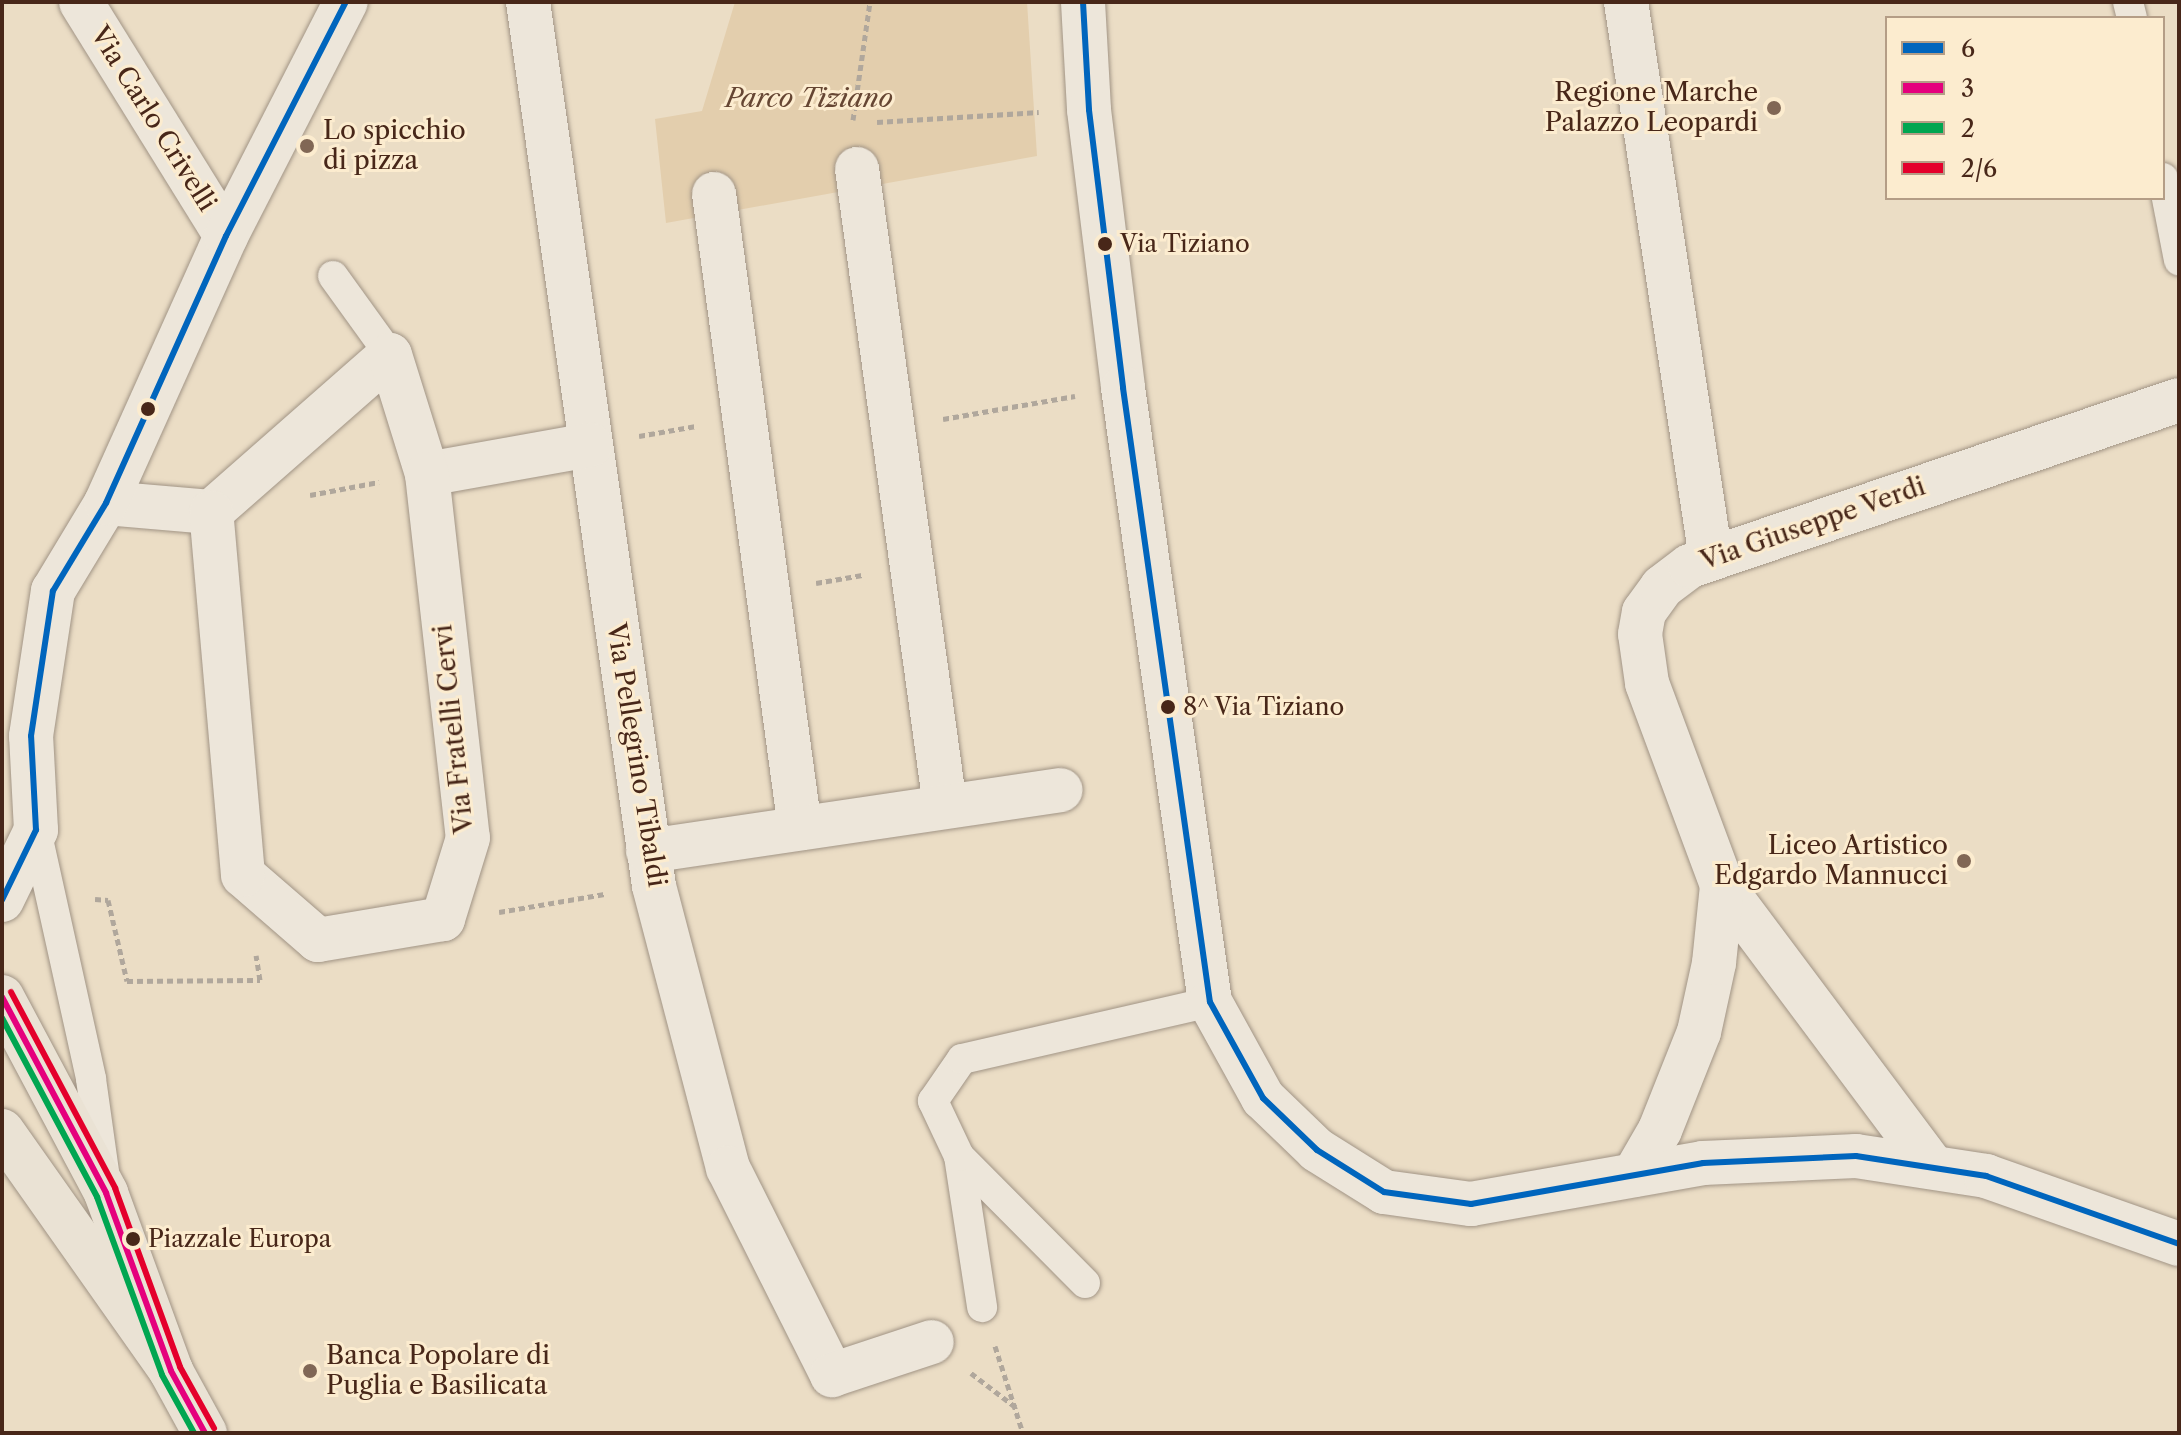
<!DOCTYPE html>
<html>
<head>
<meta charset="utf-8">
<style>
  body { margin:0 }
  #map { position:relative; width:2181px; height:1435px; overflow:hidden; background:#ebddc5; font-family:"Libre Caslon Text",serif }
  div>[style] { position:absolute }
  .green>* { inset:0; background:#e3cead }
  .path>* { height:5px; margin-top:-2.5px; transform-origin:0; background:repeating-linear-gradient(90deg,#b0a79c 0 6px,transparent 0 10px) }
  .roads { filter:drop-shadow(0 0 2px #a19485) drop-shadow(0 0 2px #a19485) }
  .lane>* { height:30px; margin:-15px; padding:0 15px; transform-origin:15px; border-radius:15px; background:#ede6da }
  .street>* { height:44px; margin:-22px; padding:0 22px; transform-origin:22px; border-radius:22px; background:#ede6da }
  .primary>* { height:44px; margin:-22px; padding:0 22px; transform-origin:22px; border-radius:22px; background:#eae2d4 }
  .bus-1>* { height:6px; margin:-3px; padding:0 3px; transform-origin:3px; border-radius:3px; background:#0065bd }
  .bus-2>* { height:6px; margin:-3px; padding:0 3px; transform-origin:3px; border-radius:3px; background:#e5007d }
  .bus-3>* { height:6px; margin:-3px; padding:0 3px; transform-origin:3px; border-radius:3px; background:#00a651 }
  .bus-4>* { height:6px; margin:-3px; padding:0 3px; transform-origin:3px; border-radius:3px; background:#e4002b }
  .dots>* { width:22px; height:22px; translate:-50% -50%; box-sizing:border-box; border:4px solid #fceccf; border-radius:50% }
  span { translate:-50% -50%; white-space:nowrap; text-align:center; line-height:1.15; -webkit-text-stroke:6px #fceccf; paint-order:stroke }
  .bus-label { font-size:24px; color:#482719 }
  .left { translate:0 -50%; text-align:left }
  .poi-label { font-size:26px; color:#482719 }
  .right { translate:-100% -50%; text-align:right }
  .park-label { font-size:26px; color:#664633; font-style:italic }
  .street-label { font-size:26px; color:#482719 }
  .frame { position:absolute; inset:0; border:4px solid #482719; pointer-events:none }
  .legend { position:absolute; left:1885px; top:16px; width:280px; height:184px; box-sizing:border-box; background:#fceccf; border:2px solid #b49d86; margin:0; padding:10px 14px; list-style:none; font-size:24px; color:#482719 }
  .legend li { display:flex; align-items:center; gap:16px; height:40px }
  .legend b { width:40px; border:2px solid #b49d86 }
</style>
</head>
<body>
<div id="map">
  <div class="green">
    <i style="clip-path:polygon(735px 2px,1027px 2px,1037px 156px,666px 223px,655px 119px,702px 111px)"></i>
  </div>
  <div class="path">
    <i style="left:853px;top:120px;width:119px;rotate:-81.8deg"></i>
    <i style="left:877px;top:122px;width:162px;rotate:-3.5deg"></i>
    <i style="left:943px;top:419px;width:134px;rotate:-9.9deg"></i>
    <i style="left:639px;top:436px;width:58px;rotate:-10deg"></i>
    <i style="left:310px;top:495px;width:70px;rotate:-10.7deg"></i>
    <i style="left:816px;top:583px;width:47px;rotate:-9.9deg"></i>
    <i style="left:95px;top:899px;width:13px;rotate:4deg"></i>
    <i style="left:108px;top:900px;width:83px;rotate:76.8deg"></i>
    <i style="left:127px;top:981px;width:133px;rotate:-0.4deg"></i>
    <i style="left:260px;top:980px;width:25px;rotate:-99deg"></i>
    <i style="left:499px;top:912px;width:107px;rotate:-9.7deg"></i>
    <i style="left:995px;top:1346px;width:91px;rotate:72.2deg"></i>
    <i style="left:971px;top:1373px;width:58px;rotate:37.3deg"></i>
  </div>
  <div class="roads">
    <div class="lane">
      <i style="left:2128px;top:2px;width:16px;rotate:76deg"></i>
      <i style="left:2163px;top:178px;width:84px;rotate:79deg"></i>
      <i style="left:333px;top:276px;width:97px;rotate:54.2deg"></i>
      <i style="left:36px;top:830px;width:255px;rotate:77.5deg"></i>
      <i style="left:91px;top:1079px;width:93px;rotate:82deg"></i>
      <i style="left:959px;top:1156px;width:153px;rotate:81.3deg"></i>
      <i style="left:1085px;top:1283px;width:179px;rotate:-134.8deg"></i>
      <i style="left:959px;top:1156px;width:61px;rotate:-115.3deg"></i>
      <i style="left:933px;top:1101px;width:51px;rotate:-55.4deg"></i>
      <i style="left:962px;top:1059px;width:254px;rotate:-12.9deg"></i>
    </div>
    <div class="street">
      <i style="left:81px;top:2px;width:275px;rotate:58.2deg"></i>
      <i style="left:528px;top:2px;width:893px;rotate:81.89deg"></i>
      <i style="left:654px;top:886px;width:292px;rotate:75.3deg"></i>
      <i style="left:728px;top:1168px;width:232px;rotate:63.3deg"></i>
      <i style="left:832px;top:1375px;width:105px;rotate:-18.3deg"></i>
      <i style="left:1083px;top:2px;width:108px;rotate:86.8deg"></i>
      <i style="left:1089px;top:110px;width:280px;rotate:83deg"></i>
      <i style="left:1123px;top:388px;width:620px;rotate:81.94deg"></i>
      <i style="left:1210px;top:1002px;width:110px;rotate:61.1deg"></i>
      <i style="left:1263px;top:1098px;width:75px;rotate:43.9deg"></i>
      <i style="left:1317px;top:1150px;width:79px;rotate:32.1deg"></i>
      <i style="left:1384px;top:1192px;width:88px;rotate:7.9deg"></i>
      <i style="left:1471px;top:1204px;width:236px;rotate:-10deg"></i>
      <i style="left:1703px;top:1163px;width:153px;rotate:-2.6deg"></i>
      <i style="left:1856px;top:1156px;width:132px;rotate:8.7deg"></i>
      <i style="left:1986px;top:1176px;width:205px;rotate:19.4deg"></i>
      <i style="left:1626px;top:2px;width:562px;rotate:81.31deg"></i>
      <i style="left:857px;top:169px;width:643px;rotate:82.13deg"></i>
      <i style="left:714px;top:194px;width:640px;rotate:82.28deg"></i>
      <i style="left:427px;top:474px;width:166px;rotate:-10.1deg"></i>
      <i style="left:106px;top:503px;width:105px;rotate:4.9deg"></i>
      <i style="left:211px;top:512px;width:238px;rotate:-41.3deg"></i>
      <i style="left:390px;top:355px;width:125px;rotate:72.7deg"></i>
      <i style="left:427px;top:474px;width:366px;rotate:83.6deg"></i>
      <i style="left:468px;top:838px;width:85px;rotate:107.2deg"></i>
      <i style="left:443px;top:919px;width:127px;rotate:170.5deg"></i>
      <i style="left:318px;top:940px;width:99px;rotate:-139.1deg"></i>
      <i style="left:243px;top:875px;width:364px;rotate:-95deg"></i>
      <i style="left:648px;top:851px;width:417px;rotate:-8.4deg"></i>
      <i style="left:2px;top:900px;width:78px;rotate:-64.1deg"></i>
      <i style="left:36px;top:830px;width:94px;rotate:-93deg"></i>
      <i style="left:31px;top:736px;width:147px;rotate:-81.4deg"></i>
      <i style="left:53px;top:591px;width:103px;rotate:-58.9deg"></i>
      <i style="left:106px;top:503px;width:293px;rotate:-65.8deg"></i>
      <i style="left:226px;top:236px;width:263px;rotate:-62.9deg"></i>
      <i style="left:1932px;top:1166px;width:351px;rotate:-126.8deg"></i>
      <i style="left:1722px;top:885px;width:215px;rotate:-110.4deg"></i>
      <i style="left:1647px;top:683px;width:49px;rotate:-98.1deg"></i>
      <i style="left:1640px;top:634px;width:22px;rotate:-80deg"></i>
      <i style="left:1644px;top:612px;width:31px;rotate:-54deg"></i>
      <i style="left:1662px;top:587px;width:35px;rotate:-37deg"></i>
      <i style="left:1690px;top:566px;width:516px;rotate:-18.75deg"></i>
      <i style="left:1634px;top:1175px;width:52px;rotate:-60deg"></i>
      <i style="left:1660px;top:1130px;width:105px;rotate:-68.3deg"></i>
      <i style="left:1699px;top:1032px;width:71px;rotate:-77.7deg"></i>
      <i style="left:1714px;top:963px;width:78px;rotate:-84.1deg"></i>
    </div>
    <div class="primary">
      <i style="left:2px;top:997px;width:222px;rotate:62deg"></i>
      <i style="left:106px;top:1193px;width:189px;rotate:69.9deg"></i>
      <i style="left:2px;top:1131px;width:294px;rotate:54.8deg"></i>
      <i style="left:171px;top:1371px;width:71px;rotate:61.3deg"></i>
    </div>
  </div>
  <div class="bus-1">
    <i style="left:1083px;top:2px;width:108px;rotate:86.8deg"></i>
    <i style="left:1089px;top:110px;width:280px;rotate:83deg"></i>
    <i style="left:1123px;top:388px;width:620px;rotate:81.94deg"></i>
    <i style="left:1210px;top:1002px;width:110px;rotate:61.1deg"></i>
    <i style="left:1263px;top:1098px;width:75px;rotate:43.9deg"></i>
    <i style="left:1317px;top:1150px;width:79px;rotate:32.1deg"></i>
    <i style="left:1384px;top:1192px;width:88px;rotate:7.9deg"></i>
    <i style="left:1471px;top:1204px;width:236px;rotate:-10deg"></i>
    <i style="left:1703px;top:1163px;width:153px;rotate:-2.6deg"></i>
    <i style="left:1856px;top:1156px;width:132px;rotate:8.7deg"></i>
    <i style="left:1986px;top:1176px;width:205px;rotate:19.4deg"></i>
    <i style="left:2px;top:900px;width:78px;rotate:-64.1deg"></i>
    <i style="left:36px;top:830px;width:94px;rotate:-93deg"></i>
    <i style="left:31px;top:736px;width:147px;rotate:-81.4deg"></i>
    <i style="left:53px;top:591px;width:103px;rotate:-58.9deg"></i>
    <i style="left:106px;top:503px;width:293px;rotate:-65.8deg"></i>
    <i style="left:226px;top:236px;width:263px;rotate:-62.9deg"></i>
  </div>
  <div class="bus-2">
    <i style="left:2px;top:997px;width:222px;rotate:62deg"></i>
    <i style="left:106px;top:1193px;width:189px;rotate:69.9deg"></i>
    <i style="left:171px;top:1371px;width:71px;rotate:61.3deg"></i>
  </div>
  <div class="bus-3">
    <i style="left:2px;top:1018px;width:203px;rotate:62deg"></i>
    <i style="left:97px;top:1197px;width:189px;rotate:69.9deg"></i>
    <i style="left:162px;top:1375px;width:66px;rotate:61.1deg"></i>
  </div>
  <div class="bus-4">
    <i style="left:11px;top:992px;width:222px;rotate:62deg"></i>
    <i style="left:115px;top:1188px;width:190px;rotate:70deg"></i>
    <i style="left:180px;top:1367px;width:70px;rotate:60.9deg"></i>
  </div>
  <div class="dots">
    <i style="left:1774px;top:108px;background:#816755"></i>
    <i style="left:307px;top:146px;background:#816755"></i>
    <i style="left:1105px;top:244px;background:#482719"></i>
    <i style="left:148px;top:409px;background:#482719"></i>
    <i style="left:1168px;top:707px;background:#482719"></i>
    <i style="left:1964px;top:861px;background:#816755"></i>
    <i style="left:133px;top:1239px;background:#482719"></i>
    <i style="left:310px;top:1371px;background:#816755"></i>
  </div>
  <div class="bus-label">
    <span class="left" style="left:1120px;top:244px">Via Tiziano</span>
    <span class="left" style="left:1183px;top:707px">8^ Via Tiziano</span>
    <span class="left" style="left:148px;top:1239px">Piazzale Europa</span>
  </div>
  <div class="poi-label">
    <span class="right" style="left:1758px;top:108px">Regione Marche<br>Palazzo Leopardi</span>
    <span class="left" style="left:323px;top:146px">Lo spicchio<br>di pizza</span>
    <span class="right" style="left:1948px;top:861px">Liceo Artistico<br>Edgardo Mannucci</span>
    <span class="left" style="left:326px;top:1371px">Banca Popolare di<br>Puglia e Basilicata</span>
  </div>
  <div class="park-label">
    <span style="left:809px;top:99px">Parco Tiziano</span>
  </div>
  <div class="street-label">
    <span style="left:153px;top:119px;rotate:58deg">Via Carlo Crivelli</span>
    <span style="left:1813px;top:524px;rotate:-19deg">Via Giuseppe Verdi</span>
    <span style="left:454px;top:729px;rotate:-96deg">Via Fratelli Cervi</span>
    <span style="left:636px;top:755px;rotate:81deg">Via Pellegrino Tibaldi</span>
  </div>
  <div class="frame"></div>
  <ul class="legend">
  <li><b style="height:10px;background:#0065bd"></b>6</li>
  <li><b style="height:10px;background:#e5007d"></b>3</li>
  <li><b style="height:10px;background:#00a651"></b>2</li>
  <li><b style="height:10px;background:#e4002b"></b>2/6</li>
  </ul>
</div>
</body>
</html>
